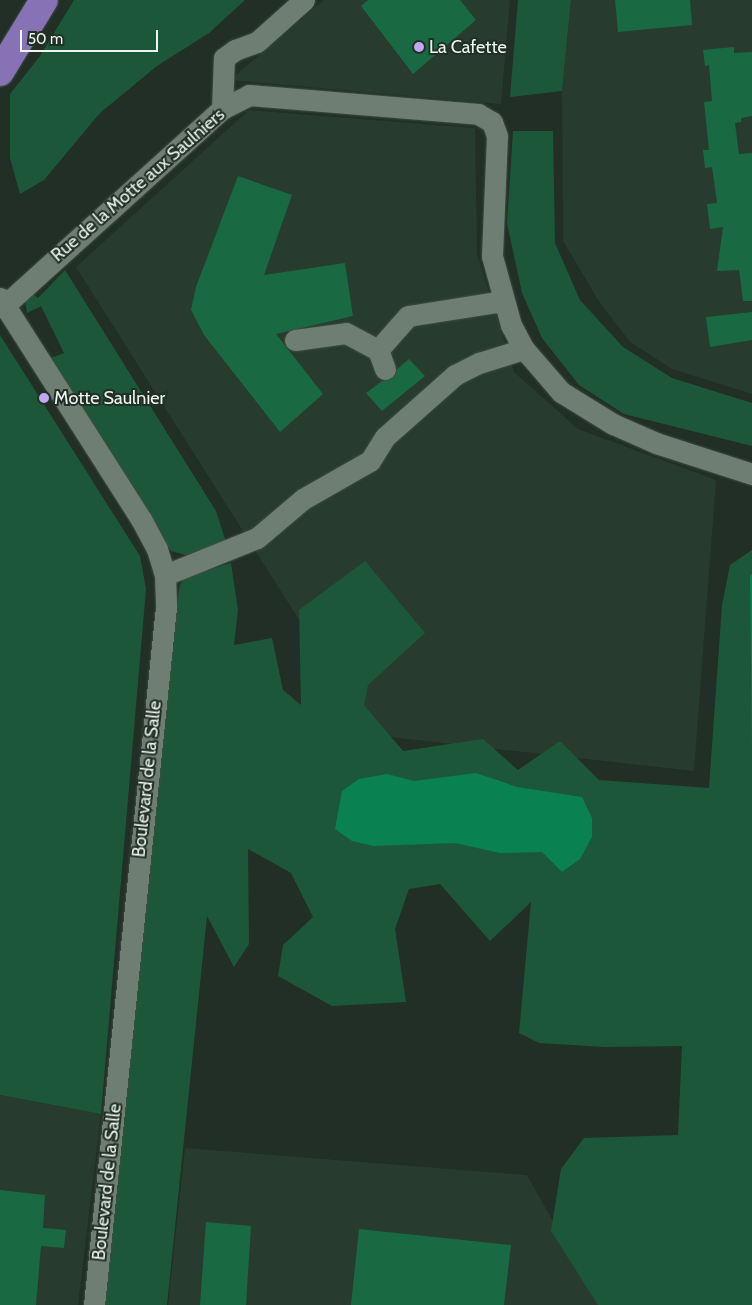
<!DOCTYPE html>
<html>
<head>
<meta charset="utf-8">
<style>
  body { margin:0 }
  #map { position:relative; width:752px; height:1305px; overflow:hidden; background:#212f26; font-family:Cabin,sans-serif }
  div>[style] { position:absolute }
  .built>* { inset:0; background:#273b2f }
  .green>* { inset:0; background:#1d5739 }
  .water>* { inset:0; background:#09824f }
  .building>* { inset:0; background:#196a43 }
  .roads { filter:drop-shadow(0 0 1px #404c45) drop-shadow(0 0 1px #404c45) }
  .minor>* { height:21px; margin:-10.5px; padding:0 10.5px; transform-origin:10.5px; border-radius:10.5px; background:#6e7e73 }
  .primary>* { height:28px; margin:-14px; padding:0 14px; transform-origin:14px; border-radius:14px; background:#8872b6 }
  .dots>* { width:14px; height:14px; translate:-50% -50%; box-sizing:border-box; border:2px solid #212f26; border-radius:50% }
  span { translate:-50% -50%; white-space:nowrap; text-align:center; line-height:1.15; -webkit-text-stroke:4px #212f26; paint-order:stroke }
  .poi-label { font-size:18px; color:#ecf5ef }
  .left { translate:0 -50%; text-align:left }
  .street-label { font-size:18px; color:#ecf5ef }
  .scale { position:absolute; left:20px; top:30px; width:138px; height:22px; box-sizing:border-box; border:2px solid #ecf5ef; border-top:0; padding-left:6px; font-size:15px; line-height:18px; white-space:nowrap; color:#ecf5ef; -webkit-text-stroke:4px #212f26; paint-order:stroke }
</style>
</head>
<body>
<div id="map">
  <div class="built">
    <i style="clip-path:polygon(324px 0,510px 0,501px 104px,230px 80px)"></i>
    <i style="clip-path:polygon(571px 0,752px 0,752px 394px,672px 369px,630px 342px,600px 303px,563px 241px,562px 91px)"></i>
    <i style="clip-path:polygon(249px 110px,475px 128px,477px 254px,514px 372px,578px 429px,716px 480px,694px 771px,372px 735px,76px 267px)"></i>
    <i style="clip-path:polygon(0 1095px,101px 1114px,78px 1305px,0 1305px)"></i>
    <i style="clip-path:polygon(185px 1148px,527px 1175px,600px 1305px,168px 1305px)"></i>
  </div>
  <div class="green">
    <i style="clip-path:polygon(74px 0,245px 0,209px 33px,157px 66px,100px 113px,44px 180px,20px 194px,10px 158px,10px 94px,40px 56px)"></i>
    <i style="clip-path:polygon(518px 0,571px 0,562px 91px,510px 97px)"></i>
    <i style="clip-path:polygon(513px 131px,553px 131px,555px 243px,580px 300px,623px 347px,672px 378px,752px 403px,752px 446px,624px 414px,579px 385px,542px 338px,522px 293px,507px 223px)"></i>
    <i style="clip-path:polygon(65px 270px,216px 511px,226px 542px,186px 555px,171px 551px,48px 359px,64px 353px,41px 306px,27px 313px,25px 300px,32px 293px,38px 298px)"></i>
    <i style="clip-path:polygon(0 335px,140px 556px,146px 589px,101px 1114px,0 1095px)"></i>
    <i style="clip-path:polygon(752px 550px,752px 1305px,598px 1305px,551px 1231px,561px 1169px,584px 1138px,678px 1135px,682px 1046px,605px 1047px,539px 1043px,519px 1033px,531px 902px,490px 941px,440px 884px,409px 889px,395px 929px,406px 1002px,332px 1006px,278px 976px,283px 945px,313px 917px,291px 873px,248px 849px,249px 944px,234px 967px,207px 916px,167px 1305px,104px 1305px,166px 670px,180px 585px,185px 577px,231px 563px,238px 610px,234px 645px,272px 638px,283px 690px,301px 705px,299px 610px,365px 561px,425px 633px,368px 685px,364px 705px,403px 751px,483px 739px,518px 770px,560px 741px,599px 780px,709px 788px,722px 605px,730px 565px)"></i>
  </div>
  <div class="water">
    <i style="clip-path:polygon(752px 574px,752px 748px,750px 576px)"></i>
    <i style="clip-path:polygon(476px 773px,517px 787px,582px 797px,592px 818px,592px 837px,580px 859px,562px 872px,542px 852px,500px 853px,455px 843px,373px 846px,352px 841px,335px 829px,342px 791px,359px 779px,387px 774px,414px 781px)"></i>
  </div>
  <div class="building">
    <i style="clip-path:polygon(368px 0,460px 0,476px 20px,413px 74px,361px 6px)"></i>
    <i style="clip-path:polygon(615px 0,690px 0,692px 25px,618px 32px)"></i>
    <i style="clip-path:polygon(734px 47px,734px 53px,752px 52px,752px 116px,741px 118px,741px 122px,735px 123px,739px 154px,752px 153px,752px 301px,743px 301px,739px 270px,717px 271px,723px 227px,710px 229px,707px 204px,717px 203px,712px 167px,705px 168px,703px 150px,709px 150px,704px 102px,712px 101px,709px 65px,705px 66px,703px 50px)"></i>
    <i style="clip-path:polygon(238px 176px,292px 195px,264px 275px,345px 263px,353px 316px,276px 334px,323px 394px,280px 432px,204px 335px,191px 310px,196px 287px)"></i>
    <i style="clip-path:polygon(752px 312px,752px 340px,710px 347px,706px 317px)"></i>
    <i style="clip-path:polygon(409px 359px,425px 376px,382px 411px,366px 393px,382px 381px,394px 377px,397px 369px)"></i>
    <i style="clip-path:polygon(0 1190px,45px 1195px,43px 1228px,66px 1230px,64px 1248px,41px 1246px,36px 1305px,0 1305px)"></i>
    <i style="clip-path:polygon(206px 1222px,251px 1226px,246px 1305px,200px 1305px)"></i>
    <i style="clip-path:polygon(359px 1229px,511px 1245px,504px 1305px,351px 1305px)"></i>
  </div>
  <div class="roads">
    <div class="minor">
      <i style="left:222px;top:109px;width:51px;rotate:-87.8deg"></i>
      <i style="left:224px;top:58px;width:14px;rotate:-36deg"></i>
      <i style="left:235px;top:50px;width:23px;rotate:-20deg"></i>
      <i style="left:257px;top:42px;width:63px;rotate:-41.8deg"></i>
      <i style="left:0;top:298px;width:262px;rotate:57.5deg"></i>
      <i style="left:141px;top:519px;width:34px;rotate:62deg"></i>
      <i style="left:157px;top:549px;width:27px;rotate:73deg"></i>
      <i style="left:165px;top:575px;width:32px;rotate:88deg"></i>
      <i style="left:166px;top:607px;width:702px;rotate:95.89deg"></i>
      <i style="left:5px;top:305px;width:292px;rotate:-42.1deg"></i>
      <i style="left:222px;top:109px;width:30px;rotate:-27deg"></i>
      <i style="left:249px;top:95px;width:230px;rotate:4.7deg"></i>
      <i style="left:478px;top:114px;width:16px;rotate:30deg"></i>
      <i style="left:492px;top:122px;width:15px;rotate:70deg"></i>
      <i style="left:497px;top:136px;width:120px;rotate:92.4deg"></i>
      <i style="left:492px;top:256px;width:72px;rotate:74.6deg"></i>
      <i style="left:511px;top:325px;width:27px;rotate:62deg"></i>
      <i style="left:524px;top:349px;width:57px;rotate:49.3deg"></i>
      <i style="left:561px;top:392px;width:61px;rotate:31.6deg"></i>
      <i style="left:613px;top:424px;width:47px;rotate:23.8deg"></i>
      <i style="left:656px;top:443px;width:101px;rotate:17.9deg"></i>
      <i style="left:295px;top:340px;width:51px;rotate:-7.8deg"></i>
      <i style="left:346px;top:333px;width:36px;rotate:28deg"></i>
      <i style="left:385px;top:369px;width:20px;rotate:-110deg"></i>
      <i style="left:378px;top:350px;width:45px;rotate:-48.6deg"></i>
      <i style="left:408px;top:316px;width:97px;rotate:-8.9deg"></i>
      <i style="left:165px;top:575px;width:99px;rotate:-21.9deg"></i>
      <i style="left:257px;top:538px;width:60px;rotate:-40.3deg"></i>
      <i style="left:303px;top:499px;width:77px;rotate:-29.6deg"></i>
      <i style="left:370px;top:461px;width:28px;rotate:-58deg"></i>
      <i style="left:385px;top:437px;width:94px;rotate:-41.5deg"></i>
      <i style="left:455px;top:375px;width:27px;rotate:-27deg"></i>
      <i style="left:479px;top:363px;width:47px;rotate:-17.3deg"></i>
    </div>
    <div class="primary">
      <i style="left:0;top:72px;width:84px;rotate:-58.6deg"></i>
    </div>
  </div>
  <div class="dots">
    <i style="left:419px;top:47px;background:#c1a8f3"></i>
    <i style="left:44px;top:398px;background:#c1a8f3"></i>
  </div>
  <div class="poi-label">
    <span class="left" style="left:429px;top:47px">La Cafette</span>
    <span class="left" style="left:54px;top:398px">Motte Saulnier</span>
  </div>
  <div class="street-label">
    <span style="left:138px;top:185px;rotate:-41deg">Rue de la Motte aux Saulniers</span>
    <span style="left:147px;top:779px;rotate:-84deg">Boulevard de la Salle</span>
    <span style="left:107px;top:1182px;rotate:-84deg">Boulevard de la Salle</span>
  </div>
  <div class="scale">50 m</div>
</div>
</body>
</html>
